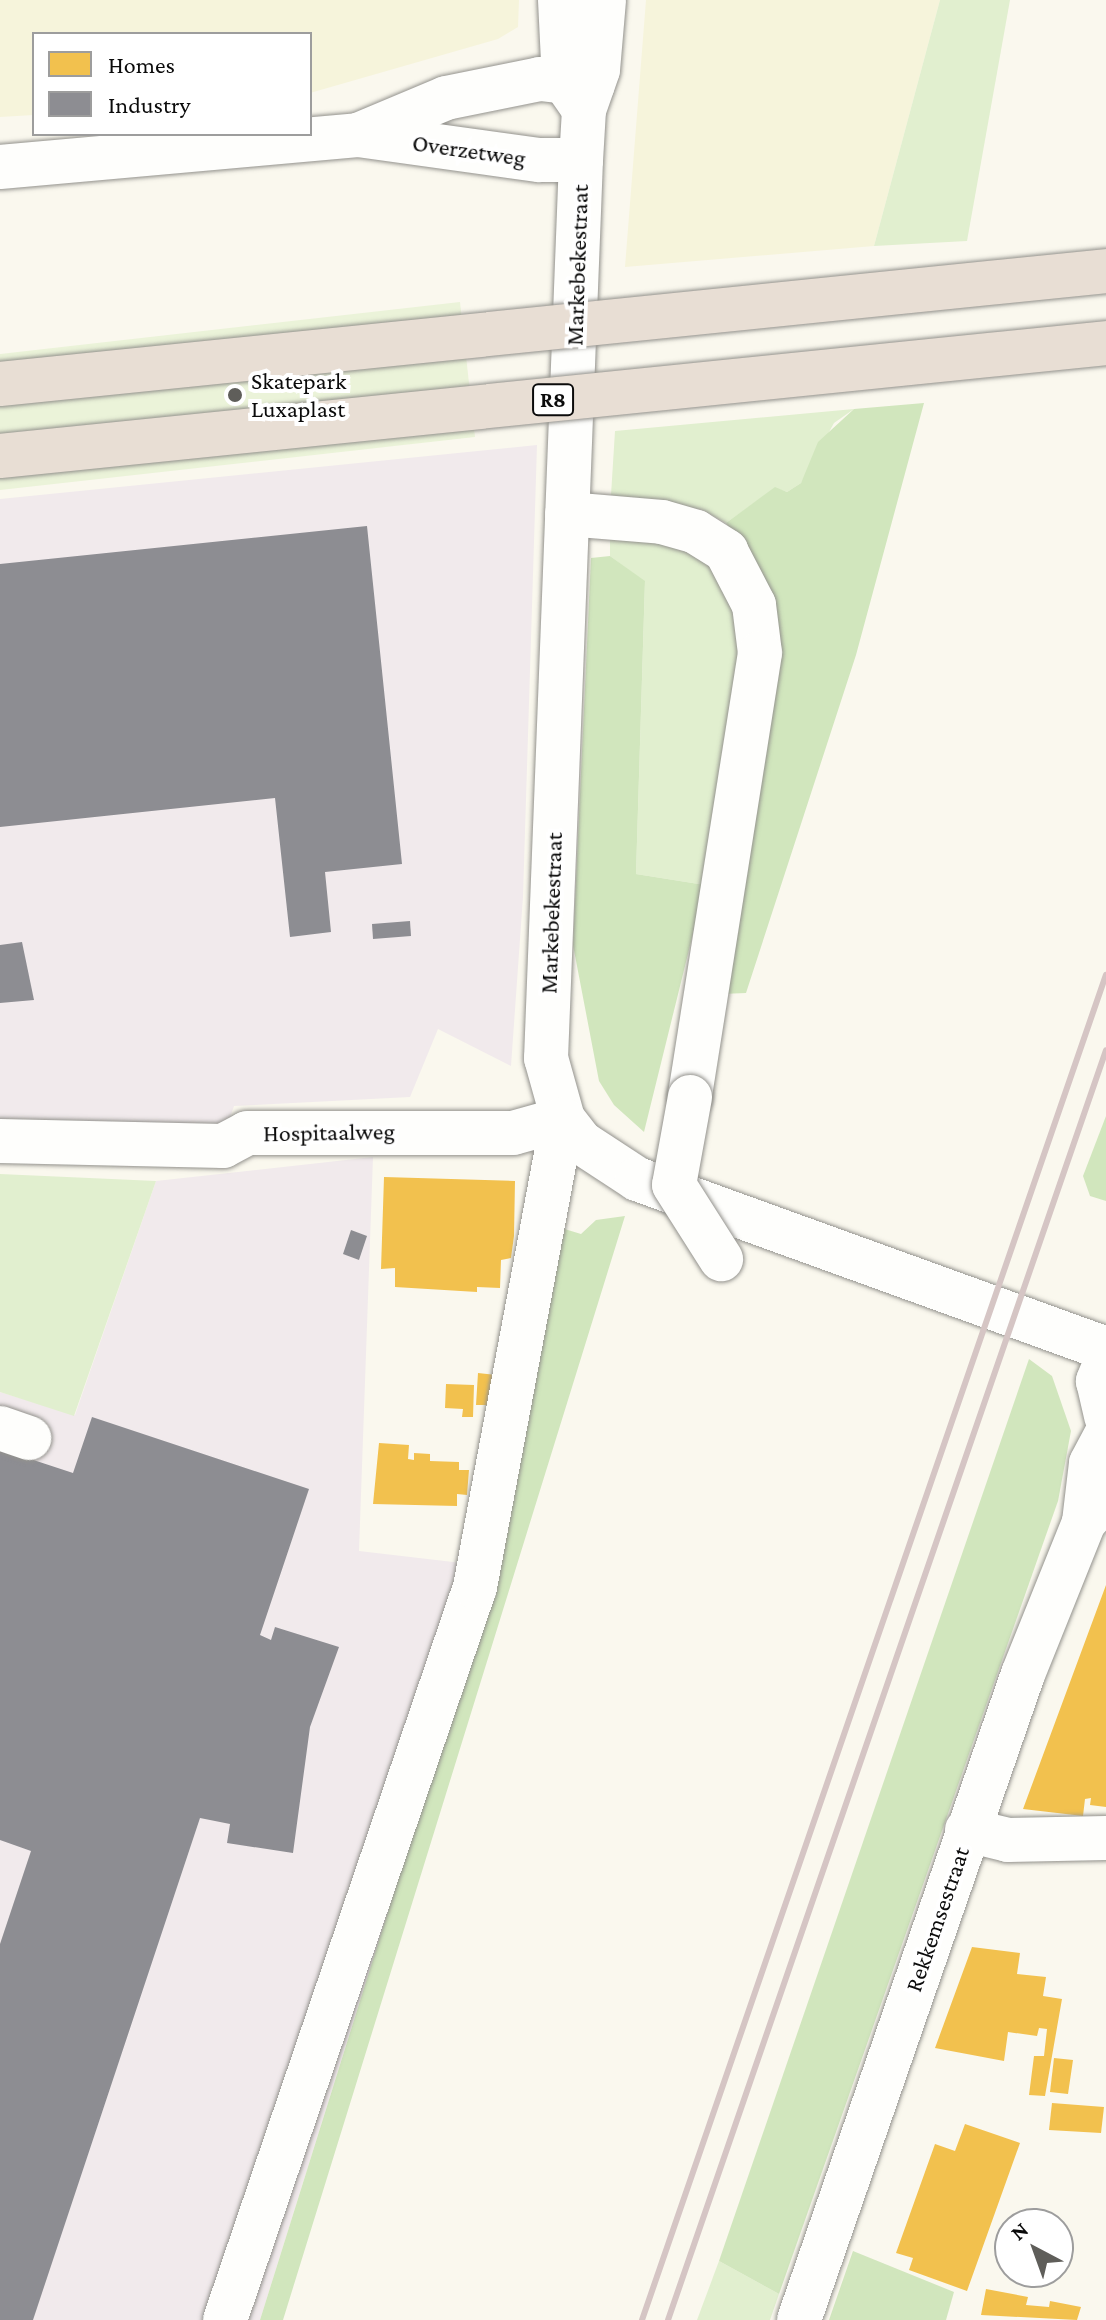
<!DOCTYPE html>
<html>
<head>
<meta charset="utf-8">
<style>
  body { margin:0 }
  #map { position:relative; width:1106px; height:2320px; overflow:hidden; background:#faf8ee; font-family:"Crimson Pro",serif }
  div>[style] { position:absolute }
  .industrial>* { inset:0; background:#f1eaec }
  .farmland>* { inset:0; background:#f6f4db }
  .green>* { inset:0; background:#e1efcf }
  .forest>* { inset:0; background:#d1e6bd }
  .pitch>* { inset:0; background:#ebf3d9 }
  .homes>* { inset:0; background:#f2c14e }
  .industry>* { inset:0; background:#8d8d92 }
  .roads { filter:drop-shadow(0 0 2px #93928d) drop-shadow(0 0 2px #93928d) }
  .minor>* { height:44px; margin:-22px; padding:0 22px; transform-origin:22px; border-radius:22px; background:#fefefc }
  .rail>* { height:6px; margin:-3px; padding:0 3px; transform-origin:3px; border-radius:3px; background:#d5c5c4 }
  .bridges { filter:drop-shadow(0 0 2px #93928d) drop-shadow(0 0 2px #93928d) }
  .minor-bridge>* { height:44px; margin:-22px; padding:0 22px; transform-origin:22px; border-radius:22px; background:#fefefc }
  .highway-bridge>* { height:44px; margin:-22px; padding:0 22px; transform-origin:22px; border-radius:22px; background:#e8ded4 }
  .dots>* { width:22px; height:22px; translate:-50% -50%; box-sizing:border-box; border:4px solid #fff; border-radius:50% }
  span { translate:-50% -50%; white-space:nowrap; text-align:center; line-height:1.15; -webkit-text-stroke:8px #fff; paint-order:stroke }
  .shield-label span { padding:2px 6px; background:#fff; border:2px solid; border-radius:6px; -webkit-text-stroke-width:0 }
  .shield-label { font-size:22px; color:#0b0b0b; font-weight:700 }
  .street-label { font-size:24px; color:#0b0b0b }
  .poi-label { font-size:24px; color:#0b0b0b }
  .left { translate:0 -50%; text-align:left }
  .legend { position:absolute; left:32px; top:32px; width:280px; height:104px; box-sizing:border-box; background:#fff; border:2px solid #9d9d9d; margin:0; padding:10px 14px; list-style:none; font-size:24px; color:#0b0b0b }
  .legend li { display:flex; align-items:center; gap:16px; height:40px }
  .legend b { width:40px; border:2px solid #9d9d9d }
  .north { position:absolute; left:994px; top:2208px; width:80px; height:80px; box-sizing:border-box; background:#fff; border:2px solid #9d9d9d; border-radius:50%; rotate:319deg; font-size:22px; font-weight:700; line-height:32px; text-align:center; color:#0b0b0b }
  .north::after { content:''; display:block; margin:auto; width:28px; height:36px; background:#5f5e5a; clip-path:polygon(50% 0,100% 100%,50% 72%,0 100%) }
</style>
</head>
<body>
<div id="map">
  <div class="industrial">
    <i style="clip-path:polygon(537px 445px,523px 897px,511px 1066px,438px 1029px,410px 1097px,234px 1106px,224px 1134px,0 1131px,0 499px)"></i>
    <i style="clip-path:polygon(373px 1157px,359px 1551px,496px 1567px,260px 2320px,0 2320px,0 1392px,75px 1415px,156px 1181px)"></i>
  </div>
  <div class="farmland">
    <i style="clip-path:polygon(0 0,519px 0,518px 27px,498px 39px,310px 93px,310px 34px,34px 34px,34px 115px,0 117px)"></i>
    <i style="clip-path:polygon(646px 0,940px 0,874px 246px,625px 267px)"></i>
  </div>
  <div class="green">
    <i style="clip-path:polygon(940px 0,1010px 0,967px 241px,874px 246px)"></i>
    <i style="clip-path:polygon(854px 409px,834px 423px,801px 483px,787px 492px,775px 488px,726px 523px,703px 510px,611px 495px,615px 431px)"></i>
    <i style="clip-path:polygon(610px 536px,645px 538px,708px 559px,741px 627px,733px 736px,705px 885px,636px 874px,645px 582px,610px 556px)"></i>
    <i style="clip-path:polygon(0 1174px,156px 1181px,74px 1416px,0 1392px)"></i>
    <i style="clip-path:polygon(719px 2261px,779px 2294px,770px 2320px,697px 2320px)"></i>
  </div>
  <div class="forest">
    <i style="clip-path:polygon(924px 403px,856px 655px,746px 993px,722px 994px,757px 566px,726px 523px,775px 487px,787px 492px,801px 483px,818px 442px,854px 409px)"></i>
    <i style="clip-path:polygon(610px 556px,645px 581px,636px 874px,705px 885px,644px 1132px,614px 1105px,599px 1081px,573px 945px,591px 558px)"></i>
    <i style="clip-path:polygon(1106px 1116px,1106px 1201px,1090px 1196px,1083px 1176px)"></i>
    <i style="clip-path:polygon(625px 1216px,283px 2320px,260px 2320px,496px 1567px,558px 1227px,581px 1234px,596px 1220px)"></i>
    <i style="clip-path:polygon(1029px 1359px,1052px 1376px,1071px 1431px,1058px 1501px,779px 2294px,719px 2261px)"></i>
    <i style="clip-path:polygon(853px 2251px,954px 2292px,946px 2320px,829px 2320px)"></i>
  </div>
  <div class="pitch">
    <i style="clip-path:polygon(460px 302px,475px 437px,0 490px,0 354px)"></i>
  </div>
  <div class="homes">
    <i style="clip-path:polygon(384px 1177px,515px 1181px,514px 1236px,511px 1258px,501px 1260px,500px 1288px,477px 1287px,477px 1292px,395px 1287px,395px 1268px,381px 1269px)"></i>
    <i style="clip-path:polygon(478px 1373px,496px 1375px,495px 1405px,476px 1405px)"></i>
    <i style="clip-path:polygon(446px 1384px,474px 1385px,473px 1417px,462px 1417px,463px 1409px,445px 1408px)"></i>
    <i style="clip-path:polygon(379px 1443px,409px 1445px,408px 1459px,414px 1460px,414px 1453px,430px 1454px,430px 1461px,459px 1462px,459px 1470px,469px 1470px,467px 1495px,457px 1494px,457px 1506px,373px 1504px)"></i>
    <i style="clip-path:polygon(1106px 1585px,1106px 1807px,1090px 1805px,1091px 1798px,1085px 1799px,1083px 1816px,1023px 1809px)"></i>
    <i style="clip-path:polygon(972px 1947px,1020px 1953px,1017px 1974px,1046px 1977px,1043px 1996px,1062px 1999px,1045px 2096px,1029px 2095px,1034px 2056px,1044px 2056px,1047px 2029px,1039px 2028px,1037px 2036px,1008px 2032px,1004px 2061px,935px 2048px)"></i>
    <i style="clip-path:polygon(1054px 2058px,1073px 2060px,1068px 2094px,1050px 2092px)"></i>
    <i style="clip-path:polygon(1052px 2103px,1104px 2107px,1101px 2133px,1049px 2130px)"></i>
    <i style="clip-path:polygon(965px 2124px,1020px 2143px,967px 2291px,909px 2270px,913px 2258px,896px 2253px,935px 2144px,955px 2151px)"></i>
    <i style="clip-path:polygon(986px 2289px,1028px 2297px,1026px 2305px,1049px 2307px,1050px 2301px,1081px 2307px,1077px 2320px,981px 2315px)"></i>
  </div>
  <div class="industry">
    <i style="clip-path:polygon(367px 526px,402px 864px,325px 872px,331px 932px,290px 937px,275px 798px,0 827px,0 564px)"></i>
    <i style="clip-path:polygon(410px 921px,411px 936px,373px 939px,372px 924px)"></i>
    <i style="clip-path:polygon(22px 942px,34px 1000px,0 1003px,0 945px)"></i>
    <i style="clip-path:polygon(351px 1230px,367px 1236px,359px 1260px,343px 1254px)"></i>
    <i style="clip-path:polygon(92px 1417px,309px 1489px,260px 1635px,271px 1640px,275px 1627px,339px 1647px,310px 1727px,293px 1853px,227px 1843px,230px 1824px,200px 1818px,33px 2320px,0 2320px,0 1944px,31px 1851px,0 1840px,0 1449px,73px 1473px)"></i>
  </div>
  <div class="roads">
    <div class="minor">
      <i style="left:560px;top:0;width:81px;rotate:87.2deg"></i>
      <i style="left:564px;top:81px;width:28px;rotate:55deg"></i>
      <i style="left:604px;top:0;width:70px;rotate:94.9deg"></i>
      <i style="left:598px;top:70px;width:42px;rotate:109.3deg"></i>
      <i style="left:584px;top:110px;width:50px;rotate:93.4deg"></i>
      <i style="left:581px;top:160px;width:899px;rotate:92.23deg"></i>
      <i style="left:546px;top:1058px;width:63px;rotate:74.4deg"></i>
      <i style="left:563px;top:1119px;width:31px;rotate:52deg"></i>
      <i style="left:582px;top:1143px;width:66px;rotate:33.2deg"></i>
      <i style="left:637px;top:1179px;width:499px;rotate:19.9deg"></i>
      <i style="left:358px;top:135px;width:95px;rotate:-22.8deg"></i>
      <i style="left:446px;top:98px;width:96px;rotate:-11.4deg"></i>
      <i style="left:540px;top:79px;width:53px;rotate:6.5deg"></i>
      <i style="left:0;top:167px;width:359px;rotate:-5.1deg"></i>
      <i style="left:358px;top:135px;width:183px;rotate:7.9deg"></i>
      <i style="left:539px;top:160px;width:42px"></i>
      <i style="left:567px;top:514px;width:95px;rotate:4.8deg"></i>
      <i style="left:662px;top:522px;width:35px;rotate:16deg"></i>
      <i style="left:696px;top:532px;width:36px;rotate:32deg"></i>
      <i style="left:726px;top:551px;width:61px;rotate:62.6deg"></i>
      <i style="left:754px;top:605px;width:48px;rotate:82.9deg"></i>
      <i style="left:760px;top:653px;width:449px;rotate:99deg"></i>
      <i style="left:0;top:1141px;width:223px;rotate:1.3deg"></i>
      <i style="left:223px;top:1146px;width:27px;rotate:-28deg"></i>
      <i style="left:247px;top:1133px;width:266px"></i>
      <i style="left:513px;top:1133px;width:52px;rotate:-15.6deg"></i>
      <i style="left:1106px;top:1361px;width:22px;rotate:112deg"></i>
      <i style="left:1098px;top:1381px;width:37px;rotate:77deg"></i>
      <i style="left:0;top:1428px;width:31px;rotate:19deg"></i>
      <i style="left:1084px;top:1522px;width:59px;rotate:-83.2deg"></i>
      <i style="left:1091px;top:1463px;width:32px;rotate:-62deg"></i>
      <i style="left:967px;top:1830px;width:42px;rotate:13.7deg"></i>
      <i style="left:1008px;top:1840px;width:98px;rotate:-1.2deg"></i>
      <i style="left:225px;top:2320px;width:774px;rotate:-71.17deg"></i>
      <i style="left:475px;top:1587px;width:476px;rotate:-79.4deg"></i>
      <i style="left:799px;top:2320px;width:684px;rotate:-70.88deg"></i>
      <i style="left:1023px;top:1674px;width:164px;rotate:-68.1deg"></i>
      <i style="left:1084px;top:1522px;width:33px;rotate:-47deg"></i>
    </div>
  </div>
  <div class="rail">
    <i style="left:642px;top:2320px;width:1423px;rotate:-70.97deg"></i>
    <i style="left:668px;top:2320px;width:1343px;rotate:-70.97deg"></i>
  </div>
  <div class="bridges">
    <div class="minor-bridge">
      <i style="left:690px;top:1097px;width:89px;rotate:100.3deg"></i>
      <i style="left:674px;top:1185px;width:88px;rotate:57.6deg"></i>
    </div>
    <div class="highway-bridge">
      <i style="left:0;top:384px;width:1112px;rotate:-5.83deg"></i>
      <i style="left:0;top:456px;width:1112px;rotate:-5.83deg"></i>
    </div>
  </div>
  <div class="dots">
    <i style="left:235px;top:395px;background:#5f5e5a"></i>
  </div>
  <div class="shield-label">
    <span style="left:553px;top:400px">R8</span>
  </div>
  <div class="street-label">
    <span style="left:469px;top:150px;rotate:8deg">Overzetweg</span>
    <span style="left:577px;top:265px;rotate:-88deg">Markebekestraat</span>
    <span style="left:551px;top:913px;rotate:-88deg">Markebekestraat</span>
    <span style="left:329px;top:1132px;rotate:-1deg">Hospitaalweg</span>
    <span style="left:937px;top:1919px;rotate:-71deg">Rekkemsestraat</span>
  </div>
  <div class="poi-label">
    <span class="left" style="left:251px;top:395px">Skatepark<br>Luxaplast</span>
  </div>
  <ul class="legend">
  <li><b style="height:22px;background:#f2c14e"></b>Homes</li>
  <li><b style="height:22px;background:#8d8d92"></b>Industry</li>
  </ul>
  <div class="north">N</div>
</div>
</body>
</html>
